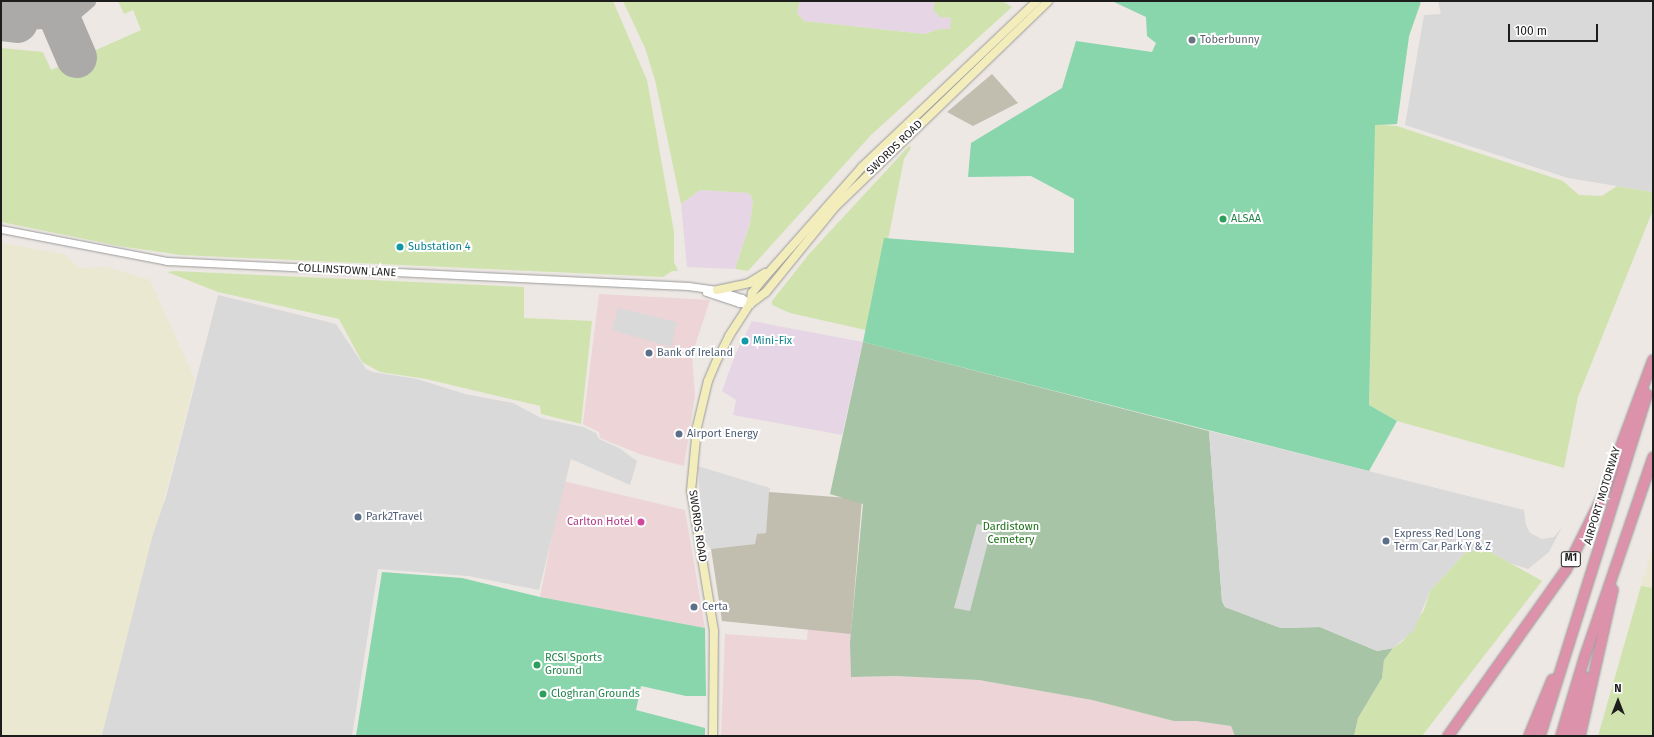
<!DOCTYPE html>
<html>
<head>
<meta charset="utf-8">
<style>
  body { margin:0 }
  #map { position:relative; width:1654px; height:737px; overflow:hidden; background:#ede8e4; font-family:"Fira Sans",sans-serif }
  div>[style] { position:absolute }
  .residential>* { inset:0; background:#dbdada }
  .commercial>* { inset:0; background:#edd4d7 }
  .industrial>* { inset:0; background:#e6d6e5 }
  .construction>* { inset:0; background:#c1beb0 }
  .farmland>* { inset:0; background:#eae8d0 }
  .grass>* { inset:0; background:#d0e3ae }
  .cemetery>* { inset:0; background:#a7c4a7 }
  .pitch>* { inset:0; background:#89d5ac }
  .parking>* { inset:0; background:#d9d9d9 }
  .taxiway>* { height:16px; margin:-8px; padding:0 8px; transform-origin:8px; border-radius:8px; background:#acaaa8 }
  .runway>* { height:41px; margin:-20.5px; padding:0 20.5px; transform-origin:20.5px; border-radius:20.5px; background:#acaaa8 }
  .roads { filter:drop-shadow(0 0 1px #9a9a9a) drop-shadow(0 0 1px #9a9a9a) }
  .tertiary>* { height:7px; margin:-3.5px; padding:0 3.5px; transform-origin:3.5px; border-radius:3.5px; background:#fff }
  .secondary>* { height:8px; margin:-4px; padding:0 4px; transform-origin:4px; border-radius:4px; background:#f3edbc }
  .motorway>* { height:10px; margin:-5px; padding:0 5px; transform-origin:5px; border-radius:5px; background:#dd92ac }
  .dots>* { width:11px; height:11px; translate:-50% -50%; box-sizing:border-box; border:2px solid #fff; border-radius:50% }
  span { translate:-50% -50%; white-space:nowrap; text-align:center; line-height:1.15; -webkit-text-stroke:4px #fff; paint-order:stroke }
  .shield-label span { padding:1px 3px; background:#fff; border:1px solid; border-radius:3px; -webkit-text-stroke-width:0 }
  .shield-label { font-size:10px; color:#1d1d1d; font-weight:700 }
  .worship-label { font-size:11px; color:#5b616d }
  .left { translate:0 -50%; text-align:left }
  .street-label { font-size:11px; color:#1d1d1d }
  .leisure-label { font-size:11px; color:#27864d }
  .culture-label { font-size:11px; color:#0d838f }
  .service-label { font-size:11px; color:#4e5e75 }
  .hotel-label { font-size:11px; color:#b23c85 }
  .right { translate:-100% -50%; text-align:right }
  .park-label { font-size:11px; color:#1c7016 }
  .frame { position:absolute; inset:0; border:2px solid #1d1d1d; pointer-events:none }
  .north { position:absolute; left:1598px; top:681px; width:40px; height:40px; -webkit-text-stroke:3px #fff; paint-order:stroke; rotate:0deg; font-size:11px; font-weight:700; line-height:16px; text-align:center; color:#1d1d1d }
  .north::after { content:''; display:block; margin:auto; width:14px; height:18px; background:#1d1d1d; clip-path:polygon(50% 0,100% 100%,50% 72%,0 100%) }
  .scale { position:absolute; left:1508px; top:24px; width:90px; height:18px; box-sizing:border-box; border:2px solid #1d1d1d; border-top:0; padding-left:5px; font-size:12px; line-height:14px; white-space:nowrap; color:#1d1d1d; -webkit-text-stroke:3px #fff; paint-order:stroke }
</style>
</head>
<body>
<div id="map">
  <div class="residential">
    <i style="clip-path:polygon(698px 466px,770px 488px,766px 533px,755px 544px,711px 549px,706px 543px,701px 518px)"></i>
  </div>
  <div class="commercial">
    <i style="clip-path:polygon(599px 294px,710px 300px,692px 355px,695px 396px,684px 466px,642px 455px,600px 438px,599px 432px,583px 424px)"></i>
    <i style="clip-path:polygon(563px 481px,685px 510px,705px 628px,540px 597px)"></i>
    <i style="clip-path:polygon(808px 628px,851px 631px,852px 677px,895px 676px,979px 680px,1092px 700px,1174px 721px,1196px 721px,1231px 726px,1235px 736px,721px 736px,725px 634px,807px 640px)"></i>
  </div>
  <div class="industrial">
    <i style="clip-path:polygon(800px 1px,935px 1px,933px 10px,940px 17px,952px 18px,950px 30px,939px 29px,925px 34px,804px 21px,797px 13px)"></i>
    <i style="clip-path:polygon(700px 190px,749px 193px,753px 200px,750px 224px,735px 269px,687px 267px,681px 204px)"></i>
    <i style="clip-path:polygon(752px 321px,863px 342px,842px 435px,733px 415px,736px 400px,722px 391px,735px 355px)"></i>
  </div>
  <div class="construction">
    <i style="clip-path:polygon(992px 74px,1018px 103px,973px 126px,947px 112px)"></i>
    <i style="clip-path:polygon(769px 492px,862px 499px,851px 634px,722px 621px,711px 549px,755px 544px,757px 534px,766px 533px)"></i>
  </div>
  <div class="farmland">
    <i style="clip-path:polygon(1px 243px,64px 254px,79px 268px,107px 267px,150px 280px,195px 380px,103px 735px,106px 736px,1px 736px)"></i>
    <i style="clip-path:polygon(1653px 546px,1653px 588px,1641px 586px)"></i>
  </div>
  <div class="grass">
    <i style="clip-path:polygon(118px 1px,613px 1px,647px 80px,674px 232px,674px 262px,678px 271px,672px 271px,663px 277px,181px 255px,119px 246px,1px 222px,1px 48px,43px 52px,51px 70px,141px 30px,133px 10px,124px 14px)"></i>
    <i style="clip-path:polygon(623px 1px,800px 1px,797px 13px,804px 21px,925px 34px,939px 29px,950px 29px,951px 18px,940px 17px,933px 10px,935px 1px,1002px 1px,1012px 7px,871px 135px,748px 271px,735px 269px,750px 224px,753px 200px,749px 193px,700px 190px,681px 204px,655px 80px,645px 48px)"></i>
    <i style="clip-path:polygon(1392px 1px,1421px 3px,1409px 36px,1397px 124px,1379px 125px,1397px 126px,1563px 181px,1579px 195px,1602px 196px,1617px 186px,1653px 192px,1653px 210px,1578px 397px,1564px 468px,1397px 421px,1369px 405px,1373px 183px,1222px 100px)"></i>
    <i style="clip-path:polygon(909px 146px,911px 148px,904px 159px,870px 331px,790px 313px,772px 305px,772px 301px,809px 254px)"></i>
    <i style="clip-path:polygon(174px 271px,524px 287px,524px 318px,592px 321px,581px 424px,541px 414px,540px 406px,426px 379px,380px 372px,362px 362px,339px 319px,218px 292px,167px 272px)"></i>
    <i style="clip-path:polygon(1482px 547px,1542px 581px,1422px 736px,1354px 736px,1358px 718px,1382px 678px,1384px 660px,1393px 648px,1403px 641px,1424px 610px,1430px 591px,1465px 553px)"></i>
    <i style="clip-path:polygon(1641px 586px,1653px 588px,1653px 736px,1598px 736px)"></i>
  </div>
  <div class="cemetery">
    <i style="clip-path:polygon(863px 342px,1209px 431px,1222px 601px,1225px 607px,1281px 628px,1320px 627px,1377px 651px,1393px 648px,1384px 660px,1382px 678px,1358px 718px,1354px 736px,1235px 736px,1231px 726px,1196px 721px,1174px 721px,1092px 700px,979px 680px,895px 676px,851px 677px,850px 643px,863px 504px,830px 494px)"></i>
  </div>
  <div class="pitch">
    <i style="clip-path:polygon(1112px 1px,1421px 1px,1409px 36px,1397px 124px,1375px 125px,1369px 405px,1397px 421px,1369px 471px,863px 342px,884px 238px,1074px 253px,1074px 199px,1031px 176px,968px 177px,971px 143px,1062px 88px,1076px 41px,1152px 52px,1156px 43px,1147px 36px,1146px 17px)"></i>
    <i style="clip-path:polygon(382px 572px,462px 578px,540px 597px,705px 628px,706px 696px,686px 696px,641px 686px,636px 710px,705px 728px,705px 736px,356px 736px)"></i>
  </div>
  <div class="parking">
    <i style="clip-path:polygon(1438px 1px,1653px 1px,1653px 192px,1568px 178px,1405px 125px,1424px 15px,1441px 14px)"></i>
    <i style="clip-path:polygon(218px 295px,336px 324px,366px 369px,373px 372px,417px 379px,465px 394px,513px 403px,541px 418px,583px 427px,596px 433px,599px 439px,619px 448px,637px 461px,630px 485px,571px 459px,539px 590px,468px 576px,378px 569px,352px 736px,102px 735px,153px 534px,166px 497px)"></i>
    <i style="clip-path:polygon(618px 308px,677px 322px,671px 347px,612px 330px)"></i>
    <i style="clip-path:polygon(1209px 431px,1524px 510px,1526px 525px,1530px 533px,1542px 539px,1554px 537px,1562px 527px,1549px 552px,1528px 569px,1510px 563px,1482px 547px,1465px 553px,1430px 591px,1414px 630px,1393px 648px,1377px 651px,1320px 627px,1281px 628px,1225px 607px,1222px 601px)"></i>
    <i style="clip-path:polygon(977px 524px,992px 527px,970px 611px,954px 608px)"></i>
  </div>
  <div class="taxiway">
    <i style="left:1px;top:20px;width:19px;rotate:-16deg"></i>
    <i style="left:19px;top:15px;width:20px;rotate:-45deg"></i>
    <i style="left:17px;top:22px;width:35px;rotate:-2deg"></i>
    <i style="left:52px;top:21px;width:26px;rotate:-23deg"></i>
    <i style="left:76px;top:11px;width:16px;rotate:-40deg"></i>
  </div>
  <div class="runway">
    <i style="left:52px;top:1px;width:61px;rotate:66.8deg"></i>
    <i style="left:1px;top:20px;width:16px;rotate:7deg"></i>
  </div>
  <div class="roads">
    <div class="tertiary">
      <i style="left:1px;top:229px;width:169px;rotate:10.9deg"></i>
      <i style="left:167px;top:261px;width:522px;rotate:2.75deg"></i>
      <i style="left:688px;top:286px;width:29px;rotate:8deg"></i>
      <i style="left:717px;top:290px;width:26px;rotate:18deg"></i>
      <i style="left:742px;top:298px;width:10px;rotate:37deg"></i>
      <i style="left:706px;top:292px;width:35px;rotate:18deg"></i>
      <i style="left:739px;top:303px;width:11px;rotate:5deg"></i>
    </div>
    <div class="secondary">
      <i style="left:717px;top:290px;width:33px;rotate:-12deg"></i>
      <i style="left:749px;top:283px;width:19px;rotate:-32deg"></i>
      <i style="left:750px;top:304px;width:11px;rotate:-80deg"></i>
      <i style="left:752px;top:293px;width:18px;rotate:-52deg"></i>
      <i style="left:763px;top:279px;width:149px;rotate:-48.5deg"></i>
      <i style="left:862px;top:167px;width:241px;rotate:-43.5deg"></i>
      <i style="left:713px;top:736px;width:105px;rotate:-89.5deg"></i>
      <i style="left:714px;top:631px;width:142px;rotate:-99.3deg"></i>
      <i style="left:691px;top:491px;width:64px;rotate:-84.6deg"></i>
      <i style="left:697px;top:427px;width:47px;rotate:-76.6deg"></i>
      <i style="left:708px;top:381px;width:25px;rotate:-67deg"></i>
      <i style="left:718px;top:358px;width:25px;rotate:-63deg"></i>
      <i style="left:729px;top:336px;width:38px;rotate:-57deg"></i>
      <i style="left:750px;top:304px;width:20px;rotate:-37deg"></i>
      <i style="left:766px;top:292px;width:111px;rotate:-50.9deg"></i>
      <i style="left:836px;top:206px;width:295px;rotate:-44deg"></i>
    </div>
    <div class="motorway">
      <i style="left:1448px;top:736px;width:204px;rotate:-54.6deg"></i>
      <i style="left:1566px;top:570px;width:81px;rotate:-63.7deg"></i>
      <i style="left:1602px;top:497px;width:146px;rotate:-69.6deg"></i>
      <i style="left:1529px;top:736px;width:61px;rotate:-67.7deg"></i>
      <i style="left:1540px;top:736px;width:358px;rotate:-72.6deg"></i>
      <i style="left:1561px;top:736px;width:84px;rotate:-73.3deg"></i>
      <i style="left:1585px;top:656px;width:210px;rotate:-71.1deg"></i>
      <i style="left:1571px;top:736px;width:60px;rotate:-76.4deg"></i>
      <i style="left:1580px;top:736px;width:150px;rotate:-77.3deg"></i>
    </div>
  </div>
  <div class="dots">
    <i style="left:1192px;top:40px;background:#6b7280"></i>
    <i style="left:1223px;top:219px;background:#2e9e5b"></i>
    <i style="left:400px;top:247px;background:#0f9aa8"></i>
    <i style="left:745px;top:341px;background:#0f9aa8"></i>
    <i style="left:649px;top:353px;background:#5c6f8a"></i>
    <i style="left:679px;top:434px;background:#5c6f8a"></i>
    <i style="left:358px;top:517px;background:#5c6f8a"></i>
    <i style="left:641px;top:522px;background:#d1479c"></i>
    <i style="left:1386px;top:541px;background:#5c6f8a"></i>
    <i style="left:694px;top:607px;background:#5c6f8a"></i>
    <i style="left:537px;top:665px;background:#2e9e5b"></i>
    <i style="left:543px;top:694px;background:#2e9e5b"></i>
  </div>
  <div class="shield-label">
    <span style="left:1571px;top:559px">M1</span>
  </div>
  <div class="worship-label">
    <span class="left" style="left:1200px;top:40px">Toberbunny</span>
  </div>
  <div class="street-label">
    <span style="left:895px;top:148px;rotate:-44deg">SWORDS ROAD</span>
    <span style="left:347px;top:271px;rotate:3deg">COLLINSTOWN LANE</span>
    <span style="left:1603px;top:496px;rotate:-73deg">AIRPORT MOTORWAY</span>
    <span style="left:697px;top:526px;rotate:82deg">SWORDS ROAD</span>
  </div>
  <div class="leisure-label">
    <span class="left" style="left:1231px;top:219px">ALSAA</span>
    <span class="left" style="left:545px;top:665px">RCSI Sports<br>Ground</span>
    <span class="left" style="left:551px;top:694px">Cloghran Grounds</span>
  </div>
  <div class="culture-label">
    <span class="left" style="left:408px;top:247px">Substation 4</span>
    <span class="left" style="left:753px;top:341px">Mini-Fix</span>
  </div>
  <div class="service-label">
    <span class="left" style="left:657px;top:353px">Bank of Ireland</span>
    <span class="left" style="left:687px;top:434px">Airport Energy</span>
    <span class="left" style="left:366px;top:517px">Park2Travel</span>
    <span class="left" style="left:1394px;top:541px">Express Red Long<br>Term Car Park Y &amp; Z</span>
    <span class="left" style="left:702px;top:607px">Certa</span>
  </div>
  <div class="hotel-label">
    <span class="right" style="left:633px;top:522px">Carlton Hotel</span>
  </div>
  <div class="park-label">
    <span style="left:1011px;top:534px">Dardistown<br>Cemetery</span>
  </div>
  <div class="frame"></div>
  <div class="north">N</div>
  <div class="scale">100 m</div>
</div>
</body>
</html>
